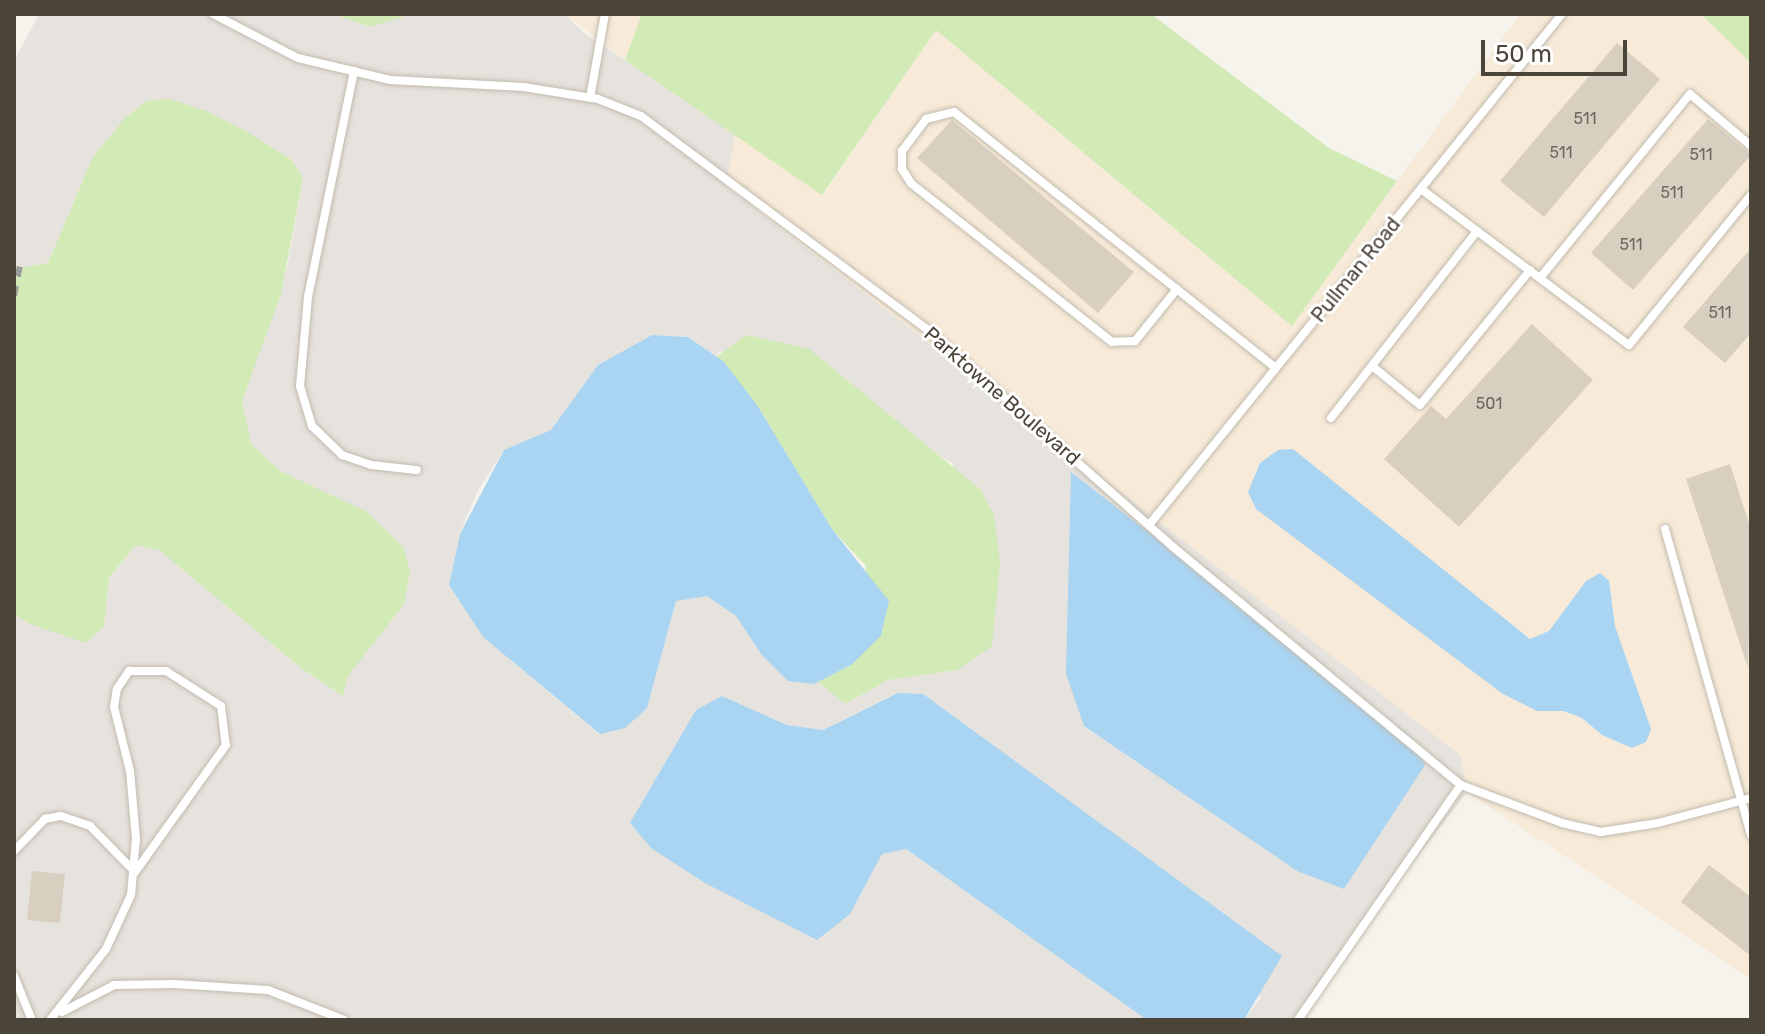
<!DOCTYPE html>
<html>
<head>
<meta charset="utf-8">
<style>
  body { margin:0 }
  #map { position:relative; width:1765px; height:1034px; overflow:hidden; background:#f6f3ec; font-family:Rubik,sans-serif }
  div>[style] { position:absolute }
  .commercial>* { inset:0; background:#f7ead8 }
  .industrial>* { inset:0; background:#e6e2dd }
  .green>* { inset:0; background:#d2eab5 }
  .water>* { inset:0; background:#a9d4f2 }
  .building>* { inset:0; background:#d8cfc1 }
  .roads { filter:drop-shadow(0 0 2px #c2bbae) drop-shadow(0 0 2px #c2bbae) }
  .service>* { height:8px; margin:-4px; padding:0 4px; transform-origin:4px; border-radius:4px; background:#fff }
  .rail>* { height:6px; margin-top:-3px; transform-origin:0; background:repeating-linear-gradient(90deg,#9a9a9a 0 10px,transparent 0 20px) }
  span { translate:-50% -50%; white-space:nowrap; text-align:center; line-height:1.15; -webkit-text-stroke:6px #fff; paint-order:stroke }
  .number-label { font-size:16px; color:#6e675b }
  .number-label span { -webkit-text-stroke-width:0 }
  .street-label { font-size:20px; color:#4b4439 }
  .frame { position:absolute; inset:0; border:16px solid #4b4439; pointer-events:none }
  .scale { position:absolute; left:1481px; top:40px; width:146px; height:36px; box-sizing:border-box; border:4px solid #4b4439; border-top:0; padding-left:10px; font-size:24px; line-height:28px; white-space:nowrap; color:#4b4439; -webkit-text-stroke:6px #fff; paint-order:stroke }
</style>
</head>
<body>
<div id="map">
  <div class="commercial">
    <i style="clip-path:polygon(565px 14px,642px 14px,625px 60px)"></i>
    <i style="clip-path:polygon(evenodd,1520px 14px,1701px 14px,1751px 63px,1751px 979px,1467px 792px,1460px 756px,726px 185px,735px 134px,823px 195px,936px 30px,1292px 325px,1520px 14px,1452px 578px,1531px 639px,1549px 631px,1586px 581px,1609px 581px,1615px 626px,1651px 729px,1602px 735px,1582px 718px,1563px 711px,1537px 711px,1452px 578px)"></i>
  </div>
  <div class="industrial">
    <i style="clip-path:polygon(evenodd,39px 14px,333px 14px,370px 27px,410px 14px,565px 14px,583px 32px,735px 134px,726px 186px,1461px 756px,1467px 792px,1292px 1020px,1244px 1020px,1261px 997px,923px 694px,897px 693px,823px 730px,787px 725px,722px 696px,850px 914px,882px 854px,906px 849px,1147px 1020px,14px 1020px,14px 614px,30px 624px,104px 625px,109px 579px,136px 545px,159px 550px,301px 668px,343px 696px,348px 676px,403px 604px,319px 492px,280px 471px,251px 444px,242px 401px,287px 268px,303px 179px,292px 160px,209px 112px,93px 157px,48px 263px,14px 269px,14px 61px,39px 14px,652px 335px,688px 337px,716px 357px,720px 351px,953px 463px,957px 670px,888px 680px,845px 704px,818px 682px,761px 654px,736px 616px,707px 595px,676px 601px,647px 708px,599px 734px,483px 637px,449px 585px,460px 533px,477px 492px,504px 450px,551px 430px,598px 365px,652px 335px,39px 14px,1071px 473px,1410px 736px,1297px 871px,1084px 726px,1071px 473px)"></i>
  </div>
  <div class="green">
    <i style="clip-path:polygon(333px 14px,412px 14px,370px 27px)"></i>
    <i style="clip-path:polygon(642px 14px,1151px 14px,1329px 148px,1397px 181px,1292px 326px,936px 30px,822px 195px,625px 60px)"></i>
    <i style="clip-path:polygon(1701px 14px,1751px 14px,1751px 63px)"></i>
    <i style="clip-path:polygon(169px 99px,209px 112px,249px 133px,292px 160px,303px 178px,281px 294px,242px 401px,251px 444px,280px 471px,367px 512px,403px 547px,410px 571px,404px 604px,348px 676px,343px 696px,301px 668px,159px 550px,136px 545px,109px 578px,104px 626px,86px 643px,30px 624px,14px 614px,14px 269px,48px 263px,93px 157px,125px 118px,147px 101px)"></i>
    <i style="clip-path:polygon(746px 335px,809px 349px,980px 489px,994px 514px,1000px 563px,992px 646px,957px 670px,888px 680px,845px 704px,818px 682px,851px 665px,866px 566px,832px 529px,757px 405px,716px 357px)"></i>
  </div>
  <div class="water">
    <i style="clip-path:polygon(652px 335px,688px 337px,724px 362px,757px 405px,832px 529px,889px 601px,881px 636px,851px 665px,814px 684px,788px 681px,761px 654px,736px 616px,707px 596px,676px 601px,647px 708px,625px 728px,600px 734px,483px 637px,449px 585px,460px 534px,504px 450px,551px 430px,598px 365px)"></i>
    <i style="clip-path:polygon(1293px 449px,1530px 639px,1549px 631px,1586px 581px,1600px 573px,1609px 581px,1615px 626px,1651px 729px,1646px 742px,1632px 748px,1602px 735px,1582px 718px,1563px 711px,1537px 711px,1503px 694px,1256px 509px,1248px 492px,1260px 463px,1278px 450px)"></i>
    <i style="clip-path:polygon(1071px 472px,1410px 736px,1425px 765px,1344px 889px,1297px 871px,1084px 726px,1066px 674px)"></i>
    <i style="clip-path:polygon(898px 693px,923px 694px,1282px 956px,1244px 1020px,1147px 1020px,906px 849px,882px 854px,850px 914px,817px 940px,705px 883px,651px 848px,630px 823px,696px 710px,722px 696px,787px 725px,823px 730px)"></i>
  </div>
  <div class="building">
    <i style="clip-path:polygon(1617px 43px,1660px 79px,1544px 217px,1500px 181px)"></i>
    <i style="clip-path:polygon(1708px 119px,1751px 155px,1633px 290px,1591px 253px)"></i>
    <i style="clip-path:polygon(952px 120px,1134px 272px,1098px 313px,917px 158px)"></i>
    <i style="clip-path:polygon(1751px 248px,1751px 333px,1725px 363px,1683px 327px)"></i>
    <i style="clip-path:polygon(1532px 324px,1593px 380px,1459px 527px,1384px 459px,1431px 406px,1446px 419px)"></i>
    <i style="clip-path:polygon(1730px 464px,1751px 530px,1748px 668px,1686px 479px)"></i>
    <i style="clip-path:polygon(1709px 865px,1751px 897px,1751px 956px,1681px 902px)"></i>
    <i style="clip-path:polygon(32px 871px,65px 874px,60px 923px,27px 920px)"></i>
  </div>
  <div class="roads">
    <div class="service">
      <i style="left:213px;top:14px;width:96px;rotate:27.4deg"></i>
      <i style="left:298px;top:58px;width:95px;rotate:13.4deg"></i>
      <i style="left:390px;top:80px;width:134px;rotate:3deg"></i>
      <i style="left:524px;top:87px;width:75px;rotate:9.2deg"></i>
      <i style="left:598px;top:99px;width:46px;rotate:21.6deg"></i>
      <i style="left:641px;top:116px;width:359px;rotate:36.7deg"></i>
      <i style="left:929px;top:331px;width:326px;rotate:41.5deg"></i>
      <i style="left:1173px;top:547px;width:374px;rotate:39.6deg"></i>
      <i style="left:1461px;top:785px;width:108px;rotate:20.6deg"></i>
      <i style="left:1562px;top:823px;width:40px;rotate:13deg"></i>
      <i style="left:1601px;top:832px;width:58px;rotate:-9deg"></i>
      <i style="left:1658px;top:823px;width:96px;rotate:-15deg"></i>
      <i style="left:354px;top:71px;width:231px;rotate:101.5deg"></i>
      <i style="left:308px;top:297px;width:89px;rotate:95.1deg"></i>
      <i style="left:300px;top:386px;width:42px;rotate:73.3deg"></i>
      <i style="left:312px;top:426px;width:42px;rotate:44deg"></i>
      <i style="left:342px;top:455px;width:31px;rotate:19deg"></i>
      <i style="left:371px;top:465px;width:46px;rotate:6.2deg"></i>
      <i style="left:590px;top:98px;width:85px;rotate:-79.9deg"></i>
      <i style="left:1421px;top:189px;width:260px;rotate:36.9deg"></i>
      <i style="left:1629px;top:345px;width:193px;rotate:-50.9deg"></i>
      <i style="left:1540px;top:278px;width:237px;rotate:-50.8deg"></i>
      <i style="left:1690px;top:94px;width:80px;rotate:40.4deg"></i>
      <i style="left:1177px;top:289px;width:67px;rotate:128.9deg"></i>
      <i style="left:1135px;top:341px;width:23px;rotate:178deg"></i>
      <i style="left:1112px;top:342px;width:256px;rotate:-141.7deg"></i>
      <i style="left:911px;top:183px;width:17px;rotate:-123deg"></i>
      <i style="left:902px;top:169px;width:18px;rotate:-90deg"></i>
      <i style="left:902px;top:151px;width:40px;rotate:-53deg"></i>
      <i style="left:926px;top:119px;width:29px;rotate:-14deg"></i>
      <i style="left:954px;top:112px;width:411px;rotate:38.5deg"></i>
      <i style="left:1372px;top:366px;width:62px;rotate:39.1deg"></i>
      <i style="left:1420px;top:405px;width:174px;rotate:-50.8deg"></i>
      <i style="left:1331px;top:418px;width:237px;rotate:-52deg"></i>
      <i style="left:1149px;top:525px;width:657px;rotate:-51.05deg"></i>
      <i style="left:1665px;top:529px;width:318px;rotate:74.3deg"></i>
      <i style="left:14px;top:851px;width:45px;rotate:-45.9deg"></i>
      <i style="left:45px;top:819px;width:16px;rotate:-11deg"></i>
      <i style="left:61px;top:816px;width:31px;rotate:19deg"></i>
      <i style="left:90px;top:826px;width:64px;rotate:45.6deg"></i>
      <i style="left:14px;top:976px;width:48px;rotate:67.8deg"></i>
      <i style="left:62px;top:1012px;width:59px;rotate:-27.4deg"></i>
      <i style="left:114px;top:985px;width:60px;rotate:-1deg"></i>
      <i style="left:174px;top:984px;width:94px;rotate:3.7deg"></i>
      <i style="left:268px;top:990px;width:82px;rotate:21.5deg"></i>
      <i style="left:50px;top:1020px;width:90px;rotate:-51.7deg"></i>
      <i style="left:106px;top:949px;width:60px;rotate:-65.2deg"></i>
      <i style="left:131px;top:895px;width:56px;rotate:-84.9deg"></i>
      <i style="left:136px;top:839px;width:68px;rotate:-95deg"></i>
      <i style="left:130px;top:771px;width:66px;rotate:-104deg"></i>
      <i style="left:114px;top:707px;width:18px;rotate:-81deg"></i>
      <i style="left:117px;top:689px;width:22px;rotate:-56deg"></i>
      <i style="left:129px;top:671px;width:37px"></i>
      <i style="left:166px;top:671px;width:65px;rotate:32.5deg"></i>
      <i style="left:221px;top:706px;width:39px;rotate:83deg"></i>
      <i style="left:226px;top:745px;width:156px;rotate:125.6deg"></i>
      <i style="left:1298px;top:1020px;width:286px;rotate:-55.3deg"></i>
    </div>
  </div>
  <div class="rail">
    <i style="left:14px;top:296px;width:38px;rotate:-79deg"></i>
  </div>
  <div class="number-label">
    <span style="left:1585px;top:119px">511</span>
    <span style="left:1561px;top:153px">511</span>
    <span style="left:1701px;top:155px">511</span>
    <span style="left:1672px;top:193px">511</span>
    <span style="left:1631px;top:245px">511</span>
    <span style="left:1720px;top:313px">511</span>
    <span style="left:1489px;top:404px">501</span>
  </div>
  <div class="street-label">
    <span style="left:1356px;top:270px;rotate:-51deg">Pullman Road</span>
    <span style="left:1002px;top:396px;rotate:41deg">Parktowne Boulevard</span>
  </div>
  <div class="frame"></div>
  <div class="scale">50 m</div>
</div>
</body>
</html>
